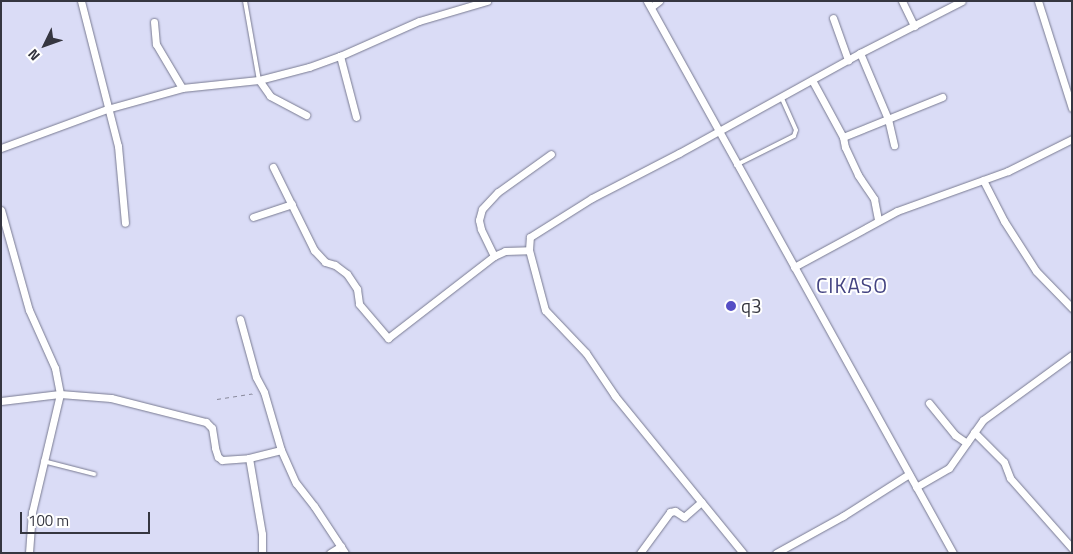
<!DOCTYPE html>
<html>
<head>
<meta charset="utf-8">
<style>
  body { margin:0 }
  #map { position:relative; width:1073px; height:554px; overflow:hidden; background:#dadcf6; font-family:"Titillium Web",sans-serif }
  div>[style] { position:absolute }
  .path>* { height:1px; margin-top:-0.5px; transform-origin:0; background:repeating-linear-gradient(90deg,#898a9c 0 4px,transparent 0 8px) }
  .roads { filter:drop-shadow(0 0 1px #787a91) drop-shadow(0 0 1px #787a91) }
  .lane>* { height:4px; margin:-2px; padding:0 2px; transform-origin:2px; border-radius:2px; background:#fff }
  .street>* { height:7px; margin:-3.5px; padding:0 3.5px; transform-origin:3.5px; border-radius:3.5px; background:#fff }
  .dots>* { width:14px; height:14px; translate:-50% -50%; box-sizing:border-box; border:2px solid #fff; border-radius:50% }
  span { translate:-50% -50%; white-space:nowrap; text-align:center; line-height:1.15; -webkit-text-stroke:4px #fff; paint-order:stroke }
  .poi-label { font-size:19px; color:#353640 }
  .left { translate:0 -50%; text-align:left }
  .quarter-label { font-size:21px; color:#444482; letter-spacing:1px }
  .frame { position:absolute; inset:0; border:2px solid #353640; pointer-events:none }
  .north { position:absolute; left:20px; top:20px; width:50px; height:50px; -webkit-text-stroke:4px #fff; paint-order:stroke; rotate:228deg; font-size:14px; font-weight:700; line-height:20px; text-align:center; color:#353640 }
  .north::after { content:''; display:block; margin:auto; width:18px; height:22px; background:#353640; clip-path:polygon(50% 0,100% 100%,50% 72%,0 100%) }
  .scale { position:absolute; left:20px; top:512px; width:130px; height:22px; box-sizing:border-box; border:2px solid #353640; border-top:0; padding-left:6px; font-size:15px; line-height:18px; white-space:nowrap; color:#353640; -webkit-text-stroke:4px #fff; paint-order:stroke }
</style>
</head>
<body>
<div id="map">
  <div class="path">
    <i style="left:217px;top:399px;width:39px;rotate:-9deg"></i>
  </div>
  <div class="roads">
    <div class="lane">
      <i style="left:245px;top:1px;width:80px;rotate:80deg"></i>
      <i style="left:736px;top:165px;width:65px;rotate:-26.6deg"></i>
      <i style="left:794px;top:136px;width:6px;rotate:-72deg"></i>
      <i style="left:796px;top:130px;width:36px;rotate:-114deg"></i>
      <i style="left:43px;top:461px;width:53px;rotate:14.3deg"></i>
    </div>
    <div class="street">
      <i style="left:81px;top:1px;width:150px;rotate:75.7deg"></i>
      <i style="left:118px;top:146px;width:77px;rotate:84.8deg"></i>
      <i style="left:647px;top:1px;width:631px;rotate:61deg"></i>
      <i style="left:902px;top:1px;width:28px;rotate:64deg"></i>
      <i style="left:1038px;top:1px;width:112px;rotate:72.4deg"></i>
      <i style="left:651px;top:7px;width:10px;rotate:-37deg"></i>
      <i style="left:833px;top:18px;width:45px;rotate:70.3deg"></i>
      <i style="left:154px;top:22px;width:22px;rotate:85deg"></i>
      <i style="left:156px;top:44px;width:51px;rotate:59.4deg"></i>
      <i style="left:860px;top:53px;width:72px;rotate:67deg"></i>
      <i style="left:888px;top:119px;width:27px;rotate:77deg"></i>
      <i style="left:340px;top:56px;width:63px;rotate:75.3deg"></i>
      <i style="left:259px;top:80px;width:19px;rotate:55deg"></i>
      <i style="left:270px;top:96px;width:41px;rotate:27.8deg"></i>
      <i style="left:812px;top:80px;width:65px;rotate:61.5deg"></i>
      <i style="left:843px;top:137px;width:10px;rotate:79deg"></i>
      <i style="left:845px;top:147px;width:31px;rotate:65deg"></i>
      <i style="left:858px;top:175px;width:29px;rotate:56deg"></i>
      <i style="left:874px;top:199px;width:21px;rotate:79deg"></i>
      <i style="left:843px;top:137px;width:107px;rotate:-22deg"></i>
      <i style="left:1px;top:148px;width:113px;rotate:-20.2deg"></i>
      <i style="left:107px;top:109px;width:78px;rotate:-15.6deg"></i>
      <i style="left:182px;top:88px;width:77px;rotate:-5.9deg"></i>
      <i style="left:259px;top:80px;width:52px;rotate:-14.6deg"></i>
      <i style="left:309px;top:67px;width:33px;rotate:-20deg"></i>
      <i style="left:340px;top:56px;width:86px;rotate:-23.9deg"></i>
      <i style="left:419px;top:21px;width:71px;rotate:-16.4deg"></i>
      <i style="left:273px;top:167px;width:93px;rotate:63.7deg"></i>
      <i style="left:314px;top:250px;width:16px;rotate:47deg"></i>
      <i style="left:325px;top:262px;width:10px;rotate:17deg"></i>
      <i style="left:335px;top:265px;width:15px;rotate:37deg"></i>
      <i style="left:347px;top:274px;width:18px;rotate:56deg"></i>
      <i style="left:357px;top:289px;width:15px;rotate:82deg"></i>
      <i style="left:359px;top:304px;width:45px;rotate:49.5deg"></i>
      <i style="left:388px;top:338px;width:134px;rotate:-37.7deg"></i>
      <i style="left:494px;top:256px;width:12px;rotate:-24deg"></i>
      <i style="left:505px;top:251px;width:24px;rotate:-2deg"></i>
      <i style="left:983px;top:180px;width:46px;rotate:62.9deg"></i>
      <i style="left:1004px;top:221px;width:59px;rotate:57.4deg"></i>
      <i style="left:1036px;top:271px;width:52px;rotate:45.8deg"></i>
      <i style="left:1px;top:210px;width:104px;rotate:74.4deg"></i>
      <i style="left:29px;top:310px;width:64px;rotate:65.9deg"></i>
      <i style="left:55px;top:368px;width:26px;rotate:79deg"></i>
      <i style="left:60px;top:394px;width:121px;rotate:103.3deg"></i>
      <i style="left:32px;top:512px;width:41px;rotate:94.2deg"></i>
      <i style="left:253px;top:217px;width:41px;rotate:-18.4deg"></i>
      <i style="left:494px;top:256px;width:30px;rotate:-116deg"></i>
      <i style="left:481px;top:229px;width:9px;rotate:-103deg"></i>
      <i style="left:479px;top:220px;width:11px;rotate:-75deg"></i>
      <i style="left:482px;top:209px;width:23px;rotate:-47deg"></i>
      <i style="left:498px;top:192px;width:65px;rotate:-35.6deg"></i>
      <i style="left:794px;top:267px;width:117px;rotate:-28.5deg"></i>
      <i style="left:897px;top:211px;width:118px;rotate:-19.8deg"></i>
      <i style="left:1008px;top:171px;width:72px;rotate:-26.6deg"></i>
      <i style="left:240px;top:319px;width:60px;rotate:74.6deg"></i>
      <i style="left:256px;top:377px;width:17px;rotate:62deg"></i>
      <i style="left:264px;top:392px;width:60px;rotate:73.7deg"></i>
      <i style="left:281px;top:450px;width:36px;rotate:66deg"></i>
      <i style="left:296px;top:483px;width:29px;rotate:52deg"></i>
      <i style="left:314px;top:506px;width:56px;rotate:56.6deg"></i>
      <i style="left:1px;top:401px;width:59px;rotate:-6.8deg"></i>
      <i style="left:60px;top:394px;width:51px;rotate:4.5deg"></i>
      <i style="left:111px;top:398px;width:98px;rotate:14.2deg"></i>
      <i style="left:206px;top:422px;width:8px;rotate:45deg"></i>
      <i style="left:212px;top:428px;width:20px;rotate:81deg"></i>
      <i style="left:215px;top:448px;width:9px;rotate:72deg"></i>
      <i style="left:218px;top:457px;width:5px;rotate:37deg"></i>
      <i style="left:222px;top:460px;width:27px;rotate:-4deg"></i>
      <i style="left:249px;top:458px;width:33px;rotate:-14deg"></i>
      <i style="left:929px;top:403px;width:41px;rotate:50.9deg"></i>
      <i style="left:955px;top:435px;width:14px;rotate:34deg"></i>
      <i style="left:974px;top:432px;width:42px;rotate:45deg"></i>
      <i style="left:1004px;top:462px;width:17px;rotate:69deg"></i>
      <i style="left:1010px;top:478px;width:94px;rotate:48.5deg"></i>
      <i style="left:249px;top:458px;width:77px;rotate:80.3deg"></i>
      <i style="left:262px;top:534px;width:19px;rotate:90deg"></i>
      <i style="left:916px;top:487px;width:38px;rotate:-30deg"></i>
      <i style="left:949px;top:468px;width:59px;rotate:-54.7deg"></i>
      <i style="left:983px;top:420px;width:110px;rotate:-36.1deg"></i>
      <i style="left:330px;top:553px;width:13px;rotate:-32deg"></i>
      <i style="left:640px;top:553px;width:51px;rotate:-53.8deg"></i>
      <i style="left:670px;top:512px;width:5px;rotate:-11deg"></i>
      <i style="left:675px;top:511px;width:11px;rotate:34deg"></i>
      <i style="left:684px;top:517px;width:23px;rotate:-41deg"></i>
      <i style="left:743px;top:553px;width:203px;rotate:-129.2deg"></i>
      <i style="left:615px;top:396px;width:52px;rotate:-124deg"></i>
      <i style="left:586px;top:353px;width:59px;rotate:-133.6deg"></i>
      <i style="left:545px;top:310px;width:62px;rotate:-104.9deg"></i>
      <i style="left:529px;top:250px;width:13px;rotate:-86deg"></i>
      <i style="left:530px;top:237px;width:73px;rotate:-32.2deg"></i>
      <i style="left:592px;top:198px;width:98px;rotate:-27.3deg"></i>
      <i style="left:679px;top:153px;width:207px;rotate:-28.9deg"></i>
      <i style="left:860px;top:53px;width:114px;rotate:-27deg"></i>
      <i style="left:776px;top:553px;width:77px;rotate:-28.9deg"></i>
      <i style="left:843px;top:516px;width:78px;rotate:-32.5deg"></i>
    </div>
  </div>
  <div class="dots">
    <i style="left:731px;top:306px;background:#554ec5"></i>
  </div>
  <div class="poi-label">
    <span class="left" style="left:741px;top:306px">q3</span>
  </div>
  <div class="quarter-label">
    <span style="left:852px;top:285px">CIKASO</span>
  </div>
  <div class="frame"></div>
  <div class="north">N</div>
  <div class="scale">100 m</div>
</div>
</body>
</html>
